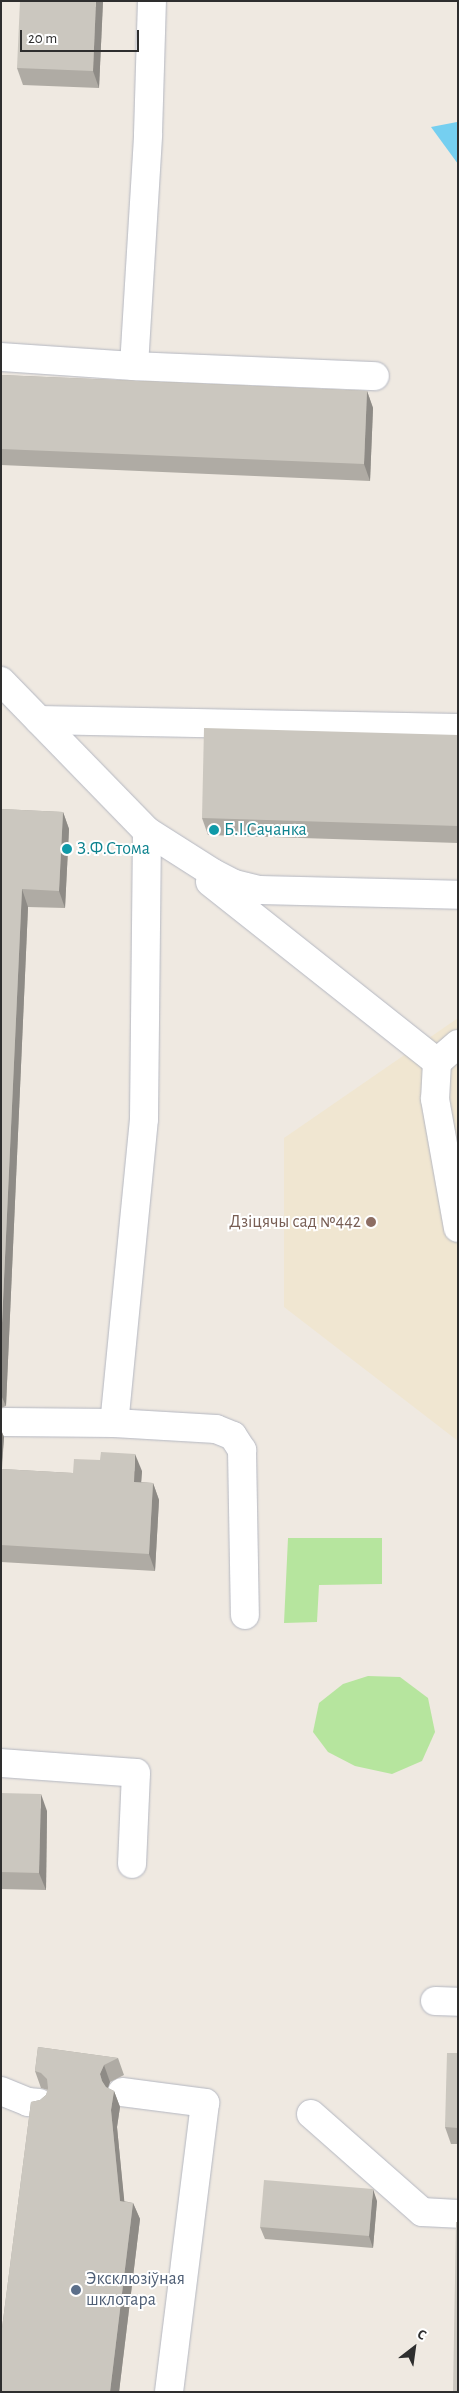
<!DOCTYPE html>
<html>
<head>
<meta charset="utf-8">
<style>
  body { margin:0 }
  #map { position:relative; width:459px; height:2393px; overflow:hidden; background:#efe9e1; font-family:"Alegreya Sans",sans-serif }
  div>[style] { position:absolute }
  .education>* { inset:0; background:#f0e6d1 }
  .green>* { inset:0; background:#b6e59e }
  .water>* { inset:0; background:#75cff0 }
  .roads { filter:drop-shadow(0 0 1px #b4b7c1) drop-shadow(0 0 1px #b4b7c1) }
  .minor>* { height:28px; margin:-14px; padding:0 14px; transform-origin:14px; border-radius:14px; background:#fff }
  .wall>* { inset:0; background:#afaba4 }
  .shaded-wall>* { inset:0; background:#8e8b86 }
  .building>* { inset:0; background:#cbc7bf }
  .dots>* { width:14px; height:14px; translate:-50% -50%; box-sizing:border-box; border:2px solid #fff; border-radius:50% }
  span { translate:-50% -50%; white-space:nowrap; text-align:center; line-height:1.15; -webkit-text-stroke:4px #fff; paint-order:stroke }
  .culture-label { font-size:18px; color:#0d838f }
  .left { translate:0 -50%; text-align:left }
  .education-label { font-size:18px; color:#785e54 }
  .right { translate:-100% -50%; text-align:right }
  .service-label { font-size:18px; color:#4e5e75 }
  .frame { position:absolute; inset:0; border:2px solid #2e2e2e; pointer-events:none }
  .north { position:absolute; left:389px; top:2323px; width:50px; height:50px; -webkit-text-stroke:4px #fff; paint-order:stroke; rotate:30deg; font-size:14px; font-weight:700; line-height:20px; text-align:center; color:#2e2e2e }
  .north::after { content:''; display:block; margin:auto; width:18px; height:22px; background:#2e2e2e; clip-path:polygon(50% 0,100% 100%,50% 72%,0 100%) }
  .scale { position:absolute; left:20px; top:30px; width:119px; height:22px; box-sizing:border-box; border:2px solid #2e2e2e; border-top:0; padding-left:6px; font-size:15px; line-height:18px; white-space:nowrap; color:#2e2e2e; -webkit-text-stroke:4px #fff; paint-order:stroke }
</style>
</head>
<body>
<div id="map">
  <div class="education">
    <i style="clip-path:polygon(458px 1018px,458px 1441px,284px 1307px,284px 1138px)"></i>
  </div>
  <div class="green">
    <i style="clip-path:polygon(288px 1538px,382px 1538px,382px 1584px,319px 1585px,317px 1622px,284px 1623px)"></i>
    <i style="clip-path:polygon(368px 1676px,400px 1677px,428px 1698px,435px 1732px,422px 1761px,392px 1774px,355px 1766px,328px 1752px,313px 1732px,319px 1703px,343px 1684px)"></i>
  </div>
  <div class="water">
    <i style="clip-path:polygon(457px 122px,458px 123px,458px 164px,431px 127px)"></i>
  </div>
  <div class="roads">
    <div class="minor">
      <i style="left:1px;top:357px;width:133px;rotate:3.9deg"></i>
      <i style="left:134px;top:366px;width:232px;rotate:-86.5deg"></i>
      <i style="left:148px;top:134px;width:133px;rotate:-88.3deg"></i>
      <i style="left:134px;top:366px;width:241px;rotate:2.4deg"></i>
      <i style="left:1px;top:681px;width:209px;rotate:45.8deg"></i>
      <i style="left:147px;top:831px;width:78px;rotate:32.5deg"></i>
      <i style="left:213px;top:873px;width:25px;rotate:27deg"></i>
      <i style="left:235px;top:884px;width:25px;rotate:14deg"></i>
      <i style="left:259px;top:890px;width:199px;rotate:1.4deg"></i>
      <i style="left:39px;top:720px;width:419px;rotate:1.1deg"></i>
      <i style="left:147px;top:831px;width:288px;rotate:90.6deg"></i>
      <i style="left:144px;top:1119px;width:305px;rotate:95.6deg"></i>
      <i style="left:114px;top:1423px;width:102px;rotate:3.4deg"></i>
      <i style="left:216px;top:1429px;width:18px;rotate:22deg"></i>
      <i style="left:233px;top:1436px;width:17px;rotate:57deg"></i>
      <i style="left:242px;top:1450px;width:165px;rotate:89deg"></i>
      <i style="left:210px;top:882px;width:290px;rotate:38.4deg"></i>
      <i style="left:458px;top:1044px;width:28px;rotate:139deg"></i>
      <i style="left:437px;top:1062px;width:37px;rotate:93deg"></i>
      <i style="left:435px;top:1099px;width:131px;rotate:79.9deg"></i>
      <i style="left:5px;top:1422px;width:109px;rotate:0.5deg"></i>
      <i style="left:1px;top:1763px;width:135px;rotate:4.2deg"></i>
      <i style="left:136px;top:1773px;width:91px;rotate:92.5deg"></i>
      <i style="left:435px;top:2001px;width:23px;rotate:2deg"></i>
      <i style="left:1px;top:2091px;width:29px;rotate:22deg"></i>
      <i style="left:28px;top:2102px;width:11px;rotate:5deg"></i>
      <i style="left:122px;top:2092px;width:84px;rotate:7.5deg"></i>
      <i style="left:205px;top:2103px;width:291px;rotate:97.1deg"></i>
      <i style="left:311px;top:2114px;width:148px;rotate:41.4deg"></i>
      <i style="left:422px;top:2212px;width:36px;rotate:3deg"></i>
    </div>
  </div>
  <div class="wall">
    <i style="clip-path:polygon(103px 1px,99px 88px,23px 85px,17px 68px)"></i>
    <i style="clip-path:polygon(1px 375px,367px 391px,373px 408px,370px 481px,1px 465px)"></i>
    <i style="clip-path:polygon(458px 735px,458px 843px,208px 835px,202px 818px)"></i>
    <i style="clip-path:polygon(1px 809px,63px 812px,69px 829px,65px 908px,28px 907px,6px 1406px,1px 1408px)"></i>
    <i style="clip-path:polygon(1px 1430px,4px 1437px,2px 1469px,73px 1473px,142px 1471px,141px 1482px,153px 1483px,159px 1500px,155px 1571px,1px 1562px)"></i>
    <i style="clip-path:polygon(1px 1793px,47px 1811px,46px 1890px,1px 1889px)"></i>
    <i style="clip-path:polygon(38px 2047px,118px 2058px,124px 2075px,110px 2082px,108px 2088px,114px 2091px,120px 2107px,117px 2127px,124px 2201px,133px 2203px,140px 2219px,119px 2392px,1px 2392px,1px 2336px,31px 2102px,40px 2100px,46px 2095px,48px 2090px,41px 2088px,35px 2071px)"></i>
    <i style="clip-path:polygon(458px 2053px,458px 2144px,451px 2144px,445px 2127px)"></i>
    <i style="clip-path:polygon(377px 2201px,373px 2248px,265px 2239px,260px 2227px)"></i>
  </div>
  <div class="shaded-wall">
    <i style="clip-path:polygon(96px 1px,103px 1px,99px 88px,93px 71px)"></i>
    <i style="clip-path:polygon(367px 391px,373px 408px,370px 481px,364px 464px)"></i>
    <i style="clip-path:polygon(63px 812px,69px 829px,65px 908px,59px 891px)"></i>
    <i style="clip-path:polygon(22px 889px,28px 907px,6px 1406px,1px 1395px,1px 1345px)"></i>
    <i style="clip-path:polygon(1px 1430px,4px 1437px,1px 1474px)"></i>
    <i style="clip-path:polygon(135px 1454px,142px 1471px,140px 1499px,134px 1482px)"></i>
    <i style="clip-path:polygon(153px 1483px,159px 1500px,155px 1571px,149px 1554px)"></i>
    <i style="clip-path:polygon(41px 1794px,47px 1811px,46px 1890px,39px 1873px)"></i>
    <i style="clip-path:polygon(104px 2065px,110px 2082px,107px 2090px,102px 2081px,100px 2074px)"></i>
    <i style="clip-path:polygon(114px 2091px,120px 2107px,117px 2127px,126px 2218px,120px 2201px,111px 2110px)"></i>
    <i style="clip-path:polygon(373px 2189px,377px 2201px,373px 2248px,369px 2236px)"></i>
    <i style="clip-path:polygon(133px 2203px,140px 2219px,119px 2392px,110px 2392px)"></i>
  </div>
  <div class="building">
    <i style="clip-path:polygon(20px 1px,96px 1px,93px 71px,17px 68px)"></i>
    <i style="clip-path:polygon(1px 375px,367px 391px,364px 464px,1px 449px)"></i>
    <i style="clip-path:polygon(204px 728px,458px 735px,458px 826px,202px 818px)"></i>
    <i style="clip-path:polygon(1px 809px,63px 812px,59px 891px,22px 889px,1px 1345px)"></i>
    <i style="clip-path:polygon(101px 1452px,135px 1454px,134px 1482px,153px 1483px,149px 1554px,1px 1545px,1px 1469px,73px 1473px,74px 1459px,100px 1460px)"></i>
    <i style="clip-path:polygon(1px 1793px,41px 1794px,39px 1873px,1px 1872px)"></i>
    <i style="clip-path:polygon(38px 2047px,118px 2058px,104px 2065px,100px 2074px,102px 2081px,106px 2087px,114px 2091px,111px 2110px,120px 2201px,133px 2203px,110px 2392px,1px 2392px,1px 2336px,31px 2102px,40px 2100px,46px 2095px,48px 2088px,47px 2079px,41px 2073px,35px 2071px)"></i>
    <i style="clip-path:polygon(447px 2053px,458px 2053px,458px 2128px,445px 2127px)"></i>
    <i style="clip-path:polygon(264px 2180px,373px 2189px,369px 2236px,260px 2227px)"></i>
    <i style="clip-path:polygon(456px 2222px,458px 2222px,458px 2392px,453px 2392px)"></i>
  </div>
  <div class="dots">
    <i style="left:214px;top:830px;background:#0f9aa8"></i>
    <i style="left:67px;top:849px;background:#0f9aa8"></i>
    <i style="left:371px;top:1222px;background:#8d6e63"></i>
    <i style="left:76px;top:2290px;background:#5c6f8a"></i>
  </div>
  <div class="culture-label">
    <span class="left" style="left:224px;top:830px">Б.І.Сачанка</span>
    <span class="left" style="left:77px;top:849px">З.Ф.Стома</span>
  </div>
  <div class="education-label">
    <span class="right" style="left:361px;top:1222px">Дзіцячы сад №442</span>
  </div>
  <div class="service-label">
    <span class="left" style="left:86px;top:2290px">Эксклюзіўная<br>шклотара</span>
  </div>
  <div class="frame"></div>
  <div class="north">С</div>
  <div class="scale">20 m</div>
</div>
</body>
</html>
